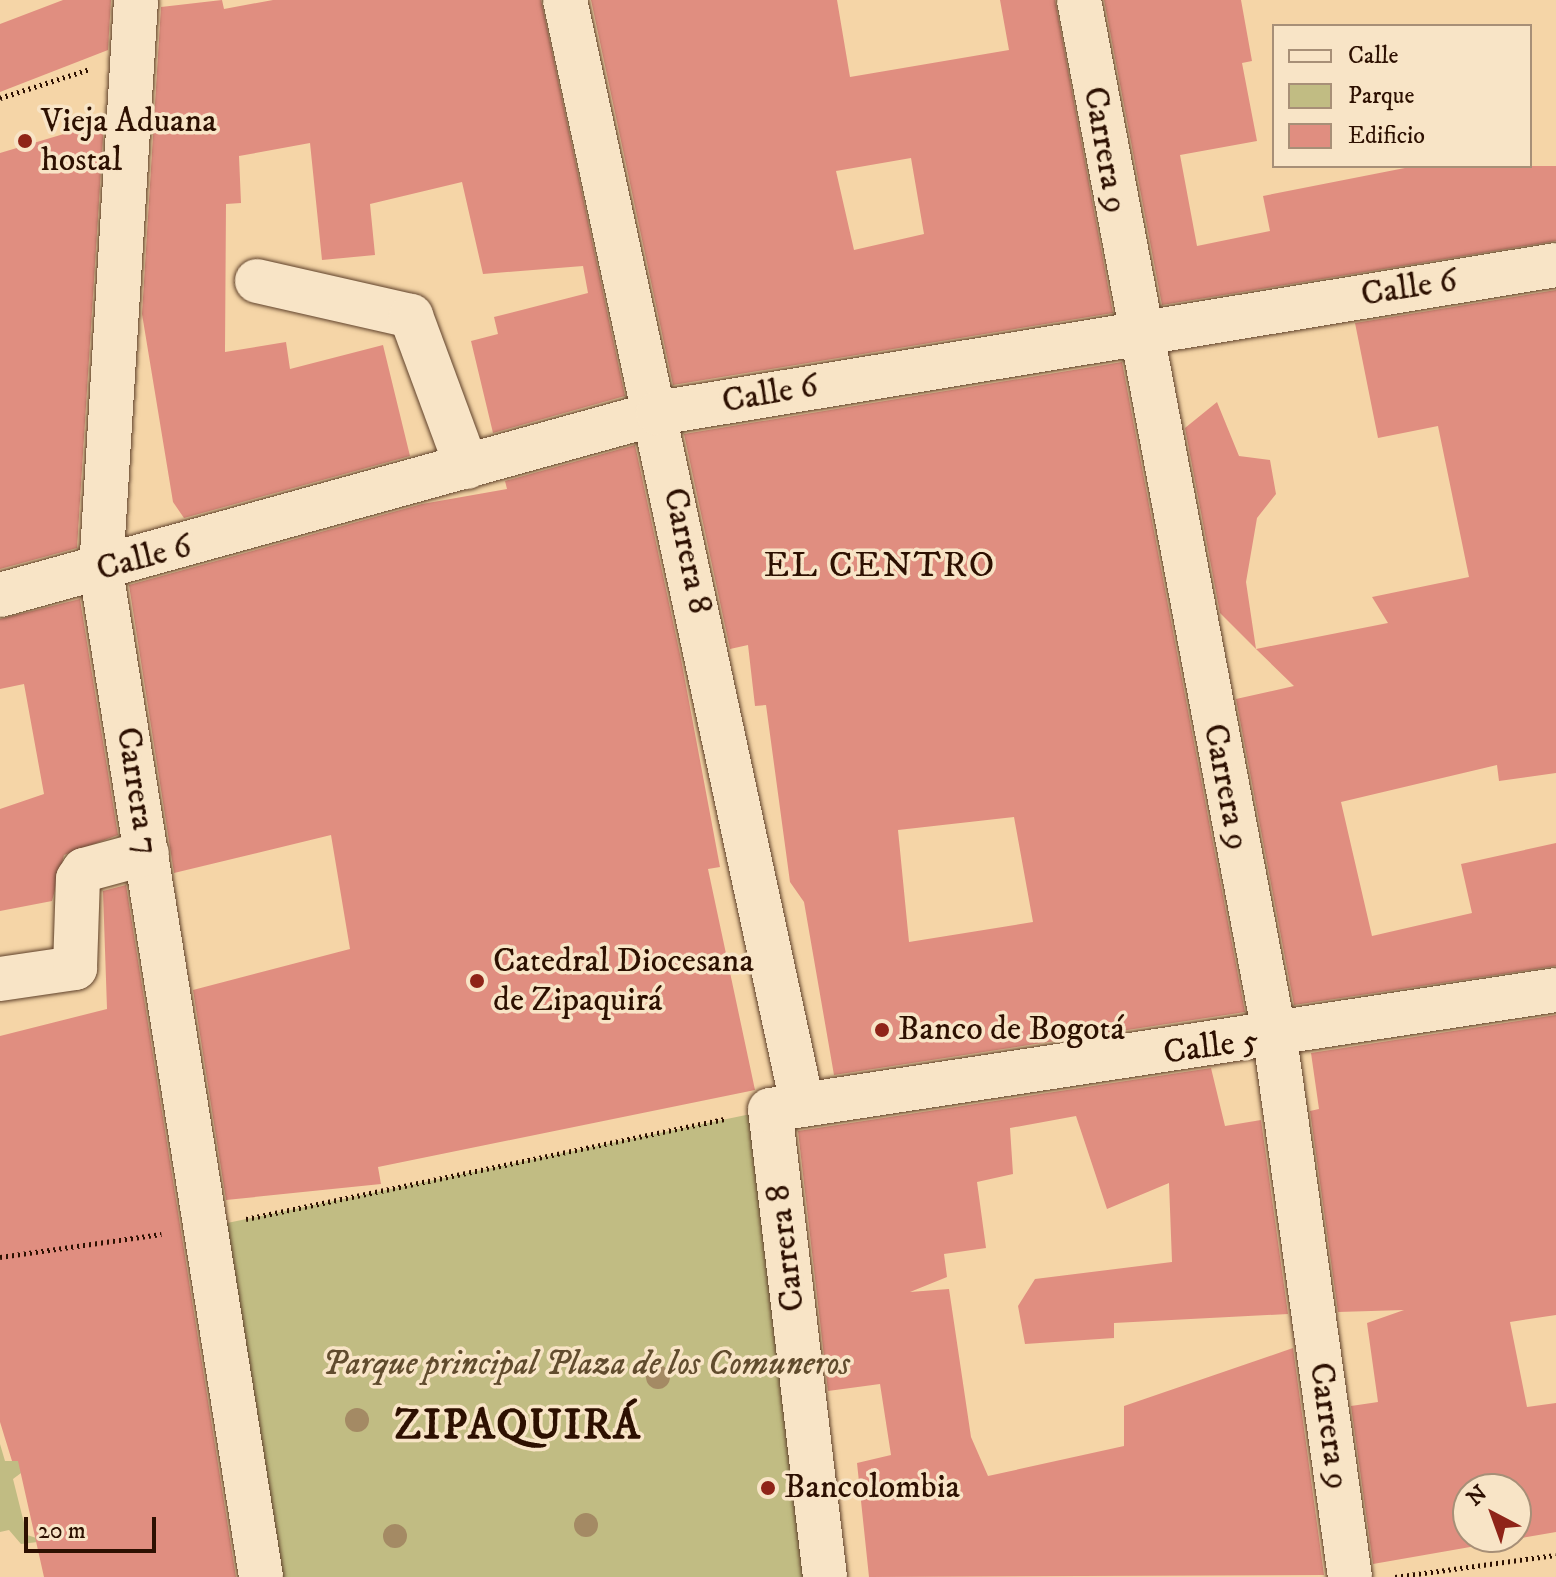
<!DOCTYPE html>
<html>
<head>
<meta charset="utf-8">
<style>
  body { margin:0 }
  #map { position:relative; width:1556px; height:1577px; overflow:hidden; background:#f5d5a7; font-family:"IM FELL DW Pica",serif }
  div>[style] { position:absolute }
  .green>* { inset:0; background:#c1bc83 }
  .building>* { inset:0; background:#e08e80 }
  .path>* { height:5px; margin-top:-2.5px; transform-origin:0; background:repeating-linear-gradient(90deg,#2d1001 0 2px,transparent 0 6px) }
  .roads { filter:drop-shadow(0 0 2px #5f412a) drop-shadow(0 0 2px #5f412a) }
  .minor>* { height:44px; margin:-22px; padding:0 22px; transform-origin:22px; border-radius:22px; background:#f8e4c6 }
  .trees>* { width:24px; height:24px; margin:-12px; border-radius:50%; background:#a48a64 }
  .dots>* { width:22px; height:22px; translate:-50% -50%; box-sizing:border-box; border:4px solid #f8e4c6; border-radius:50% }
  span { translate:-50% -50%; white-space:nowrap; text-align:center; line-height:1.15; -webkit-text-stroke:7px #f8e4c6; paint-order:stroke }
  .poi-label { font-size:34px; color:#2d1001 }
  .left { translate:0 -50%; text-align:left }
  .street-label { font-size:34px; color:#2d1001 }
  .park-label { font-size:34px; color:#614c2e; font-style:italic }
  .neighbourhood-label { font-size:36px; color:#2d1001; letter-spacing:2px }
  .district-label { font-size:42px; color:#2d1001; font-weight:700; letter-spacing:2px }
  .legend { position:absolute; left:1272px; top:24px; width:260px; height:144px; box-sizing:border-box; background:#f8e4c6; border:2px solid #a78f77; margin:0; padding:10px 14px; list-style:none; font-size:24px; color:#2d1001 }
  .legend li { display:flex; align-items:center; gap:16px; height:40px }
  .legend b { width:40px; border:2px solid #a78f77 }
  .north { position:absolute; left:1452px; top:1473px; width:80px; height:80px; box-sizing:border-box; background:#f8e4c6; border:2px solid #a78f77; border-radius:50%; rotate:319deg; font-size:22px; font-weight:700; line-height:32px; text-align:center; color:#2d1001 }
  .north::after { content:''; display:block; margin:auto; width:28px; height:36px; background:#8f2418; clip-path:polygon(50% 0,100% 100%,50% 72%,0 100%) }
  .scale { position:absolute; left:24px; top:1517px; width:132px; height:36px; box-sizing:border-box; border:4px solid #2d1001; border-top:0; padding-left:10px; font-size:24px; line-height:28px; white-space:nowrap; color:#2d1001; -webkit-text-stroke:6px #f8e4c6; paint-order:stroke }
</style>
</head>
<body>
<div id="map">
  <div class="green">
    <i style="clip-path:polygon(770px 1110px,825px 1577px,261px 1577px,208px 1227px)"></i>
    <i style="clip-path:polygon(0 1444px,5px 1461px,23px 1461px,25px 1470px,13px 1479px,27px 1535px,46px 1541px,21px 1544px,9px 1530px,0 1532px)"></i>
  </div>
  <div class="building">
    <i style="clip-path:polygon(63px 0,111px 0,108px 50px,0 92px,0 24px)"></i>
    <i style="clip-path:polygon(222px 0,224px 9px,273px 0,541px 0,625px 396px,493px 433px,471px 341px,498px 334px,494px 317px,588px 293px,583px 266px,483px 274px,462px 182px,370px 204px,375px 255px,322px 260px,310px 143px,239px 156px,241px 203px,226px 204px,225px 352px,286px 342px,290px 369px,383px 345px,410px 456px,184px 518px,173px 502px,142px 314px,161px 7px)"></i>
    <i style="clip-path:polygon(evenodd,591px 0,837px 0,850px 77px,1009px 50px,1000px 0,1055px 0,1113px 313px,673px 385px,591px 0,911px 158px,924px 234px,854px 250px,836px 171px,911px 158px)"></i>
    <i style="clip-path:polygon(1104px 0,1241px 0,1252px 61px,1242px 63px,1257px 141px,1180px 155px,1197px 246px,1270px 231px,1263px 196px,1415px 166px,1556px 166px,1556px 241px,1162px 305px)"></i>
    <i style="clip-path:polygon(104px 122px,77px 548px,0 569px,0 153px)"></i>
    <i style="clip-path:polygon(1556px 290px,1556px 773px,1499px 781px,1497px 765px,1341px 802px,1372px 936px,1472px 913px,1461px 864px,1556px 843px,1556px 966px,1294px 1005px,1236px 699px,1294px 686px,1256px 649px,1388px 623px,1372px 597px,1469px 577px,1438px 426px,1378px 438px,1355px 323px)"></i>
    <i style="clip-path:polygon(evenodd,1122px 362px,1245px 1012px,834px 1075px,804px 902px,790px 882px,766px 705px,755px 706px,748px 645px,730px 649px,684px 434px,1122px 362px,1014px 817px,1033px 922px,909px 942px,898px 830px,1014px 817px)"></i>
    <i style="clip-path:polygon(1217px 402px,1239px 456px,1270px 460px,1276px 494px,1257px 518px,1246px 582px,1256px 649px,1220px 613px,1185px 428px)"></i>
    <i style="clip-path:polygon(635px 445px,681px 659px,720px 867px,708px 869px,755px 1090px,378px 1167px,381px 1184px,226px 1200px,193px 990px,350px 949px,331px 835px,174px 873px,129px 585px,422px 504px,507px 489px,505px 481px)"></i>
    <i style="clip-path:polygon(80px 599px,118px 835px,64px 855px,52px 901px,0 911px,0 809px,44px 794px,24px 684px,0 689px,0 619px)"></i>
    <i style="clip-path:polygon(126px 885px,236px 1577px,44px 1577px,18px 1461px,12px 1461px,0 1422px,0 1036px,107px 1009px,103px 891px)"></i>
    <i style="clip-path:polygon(evenodd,1556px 1015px,1556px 1315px,1510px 1322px,1527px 1407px,1556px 1403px,1556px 1532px,1373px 1564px,1351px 1406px,1378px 1402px,1367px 1323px,1404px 1310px,1338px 1312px,1310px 1111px,1319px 1109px,1311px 1053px,1556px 1015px,1468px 1489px,1516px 1489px,1516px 1537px,1468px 1537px,1468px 1489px)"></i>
    <i style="clip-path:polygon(1211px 1068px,1225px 1126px,1261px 1120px,1288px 1314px,1114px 1323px,1114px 1338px,1025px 1344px,1018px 1306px,1035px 1279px,1172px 1262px,1169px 1183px,1107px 1209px,1076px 1116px,1010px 1128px,1013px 1174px,977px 1182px,986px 1248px,944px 1254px,947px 1277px,910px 1292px,949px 1289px,971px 1437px,988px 1476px,1124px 1446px,1124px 1406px,1293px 1348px,1324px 1575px,869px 1577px,857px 1463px,891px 1455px,880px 1384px,828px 1391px,798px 1131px)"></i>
  </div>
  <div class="path">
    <i style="left:0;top:98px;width:95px;rotate:-17.9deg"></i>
    <i style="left:246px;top:1219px;width:490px;rotate:-11.8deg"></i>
    <i style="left:0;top:1257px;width:163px;rotate:-8.1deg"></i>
    <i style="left:1395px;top:1577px;width:162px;rotate:-7.8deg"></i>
  </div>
  <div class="roads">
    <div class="minor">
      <i style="left:136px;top:0;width:572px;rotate:93.51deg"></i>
      <i style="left:101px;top:571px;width:1019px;rotate:80.96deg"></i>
      <i style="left:565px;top:0;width:1129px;rotate:77.88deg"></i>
      <i style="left:1079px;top:0;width:1056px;rotate:79.31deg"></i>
      <i style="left:1275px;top:1038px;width:544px;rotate:82.08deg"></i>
      <i style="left:257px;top:281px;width:158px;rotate:12.8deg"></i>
      <i style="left:411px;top:316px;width:161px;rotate:69.7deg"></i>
      <i style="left:0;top:595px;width:683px;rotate:-15.46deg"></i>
      <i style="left:658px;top:413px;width:910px;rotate:-9.36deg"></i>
      <i style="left:0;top:979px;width:76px;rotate:-8.3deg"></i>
      <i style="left:75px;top:968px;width:89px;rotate:-88.1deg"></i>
      <i style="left:78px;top:879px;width:11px;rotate:-56deg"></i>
      <i style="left:84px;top:870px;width:65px;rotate:-15.1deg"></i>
      <i style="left:825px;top:1577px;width:470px;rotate:-96.7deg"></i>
      <i style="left:770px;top:1110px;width:795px;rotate:-8.68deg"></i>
    </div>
  </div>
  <div class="trees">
    <i style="left:658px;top:1377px"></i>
    <i style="left:357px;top:1420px"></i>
    <i style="left:586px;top:1525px"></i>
    <i style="left:395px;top:1536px"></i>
  </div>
  <div class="dots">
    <i style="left:25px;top:141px;background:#8f2418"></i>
    <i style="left:477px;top:981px;background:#8f2418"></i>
    <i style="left:882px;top:1030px;background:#8f2418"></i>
    <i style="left:768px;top:1488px;background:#8f2418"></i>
  </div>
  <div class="poi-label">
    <span class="left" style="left:41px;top:141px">Vieja Aduana<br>hostal</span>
    <span class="left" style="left:493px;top:981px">Catedral Diocesana<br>de Zipaquirá</span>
    <span class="left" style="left:898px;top:1030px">Banco de Bogotá</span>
    <span class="left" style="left:784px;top:1488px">Bancolombia</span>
  </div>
  <div class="street-label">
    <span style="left:1105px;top:150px;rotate:80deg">Carrera 9</span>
    <span style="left:1409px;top:288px;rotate:-9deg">Calle 6</span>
    <span style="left:770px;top:394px;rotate:-10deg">Calle 6</span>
    <span style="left:687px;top:551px;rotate:78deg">Carrera 8</span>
    <span style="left:144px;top:558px;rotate:-15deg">Calle 6</span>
    <span style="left:1226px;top:787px;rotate:79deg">Carrera 9</span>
    <span style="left:137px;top:791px;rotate:81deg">Carrera 7</span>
    <span style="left:1211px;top:1047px;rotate:-8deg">Calle 5</span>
    <span style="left:786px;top:1248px;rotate:-97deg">Carrera 8</span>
    <span style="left:1329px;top:1426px;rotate:82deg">Carrera 9</span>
  </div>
  <div class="park-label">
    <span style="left:586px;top:1365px">Parque principal Plaza de los Comuneros</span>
  </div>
  <div class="neighbourhood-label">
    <span style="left:880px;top:566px">EL CENTRO</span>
  </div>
  <div class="district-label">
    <span style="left:518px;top:1426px">ZIPAQUIRÁ</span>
  </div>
  <ul class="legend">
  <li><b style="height:10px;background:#f8e4c6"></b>Calle</li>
  <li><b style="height:22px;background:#c1bc83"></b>Parque</li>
  <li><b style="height:22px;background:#e08e80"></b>Edificio</li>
  </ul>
  <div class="north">N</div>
  <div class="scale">20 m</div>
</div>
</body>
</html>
